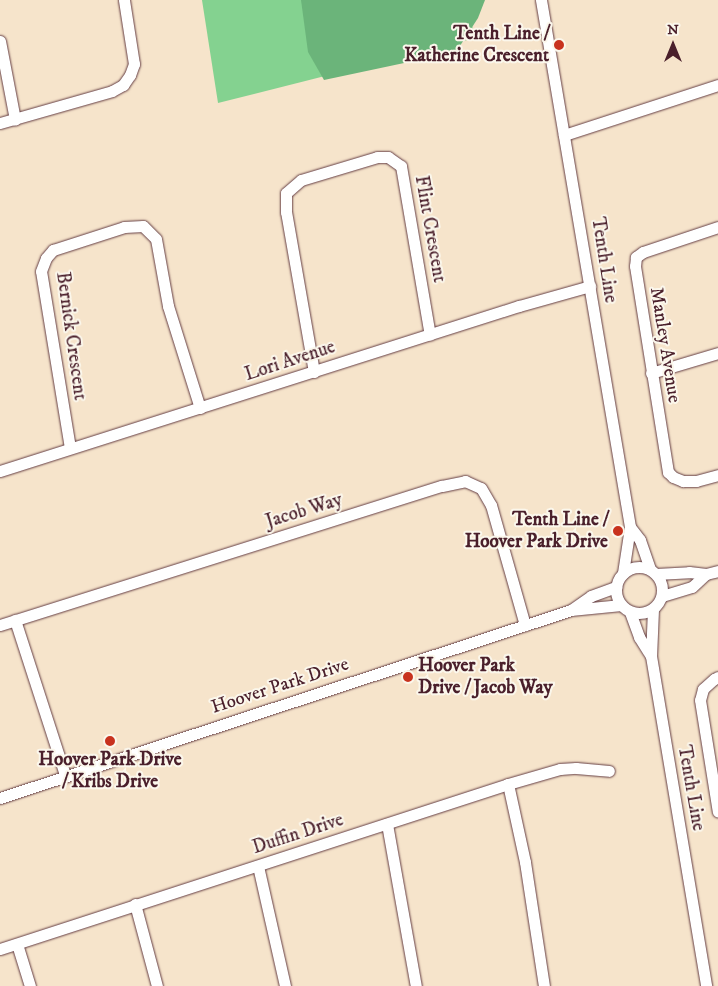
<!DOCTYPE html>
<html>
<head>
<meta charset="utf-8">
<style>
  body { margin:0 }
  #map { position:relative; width:718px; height:986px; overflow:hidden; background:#f6e4cb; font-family:"IM FELL DW Pica",serif }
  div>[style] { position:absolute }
  .green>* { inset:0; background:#84d290 }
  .forest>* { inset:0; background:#6bb47a }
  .roads { filter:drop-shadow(0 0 1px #643d43) drop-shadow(0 0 1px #643d43) }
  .minor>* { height:11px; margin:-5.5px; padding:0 5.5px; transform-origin:5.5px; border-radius:5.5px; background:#fff }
  .minor>.ring { margin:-5.5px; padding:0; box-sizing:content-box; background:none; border:11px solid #fff; border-radius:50% }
  .dots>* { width:14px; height:14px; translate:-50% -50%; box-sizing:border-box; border:2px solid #fbf7ec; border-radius:50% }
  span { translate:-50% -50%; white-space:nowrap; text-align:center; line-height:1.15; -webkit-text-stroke:4px #fbf7ec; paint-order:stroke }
  .poi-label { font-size:19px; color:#4a1f2b; font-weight:700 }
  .right { translate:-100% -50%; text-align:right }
  .left { translate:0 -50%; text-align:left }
  .street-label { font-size:19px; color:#4a1f2b }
  .north { position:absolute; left:648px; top:20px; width:50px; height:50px; -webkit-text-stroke:4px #fbf7ec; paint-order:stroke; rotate:0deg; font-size:14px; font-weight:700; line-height:20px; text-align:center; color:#4a1f2b }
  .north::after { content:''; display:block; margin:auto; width:18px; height:22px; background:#4a1f2b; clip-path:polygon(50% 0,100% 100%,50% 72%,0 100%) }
</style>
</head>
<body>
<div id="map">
  <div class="green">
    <i style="clip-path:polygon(202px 0,466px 0,475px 38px,218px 103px)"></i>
  </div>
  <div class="forest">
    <i style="clip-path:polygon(301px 0,485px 0,478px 18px,456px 52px,324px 80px,308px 52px)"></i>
  </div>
  <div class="roads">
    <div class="minor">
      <i style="left:541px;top:0;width:534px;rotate:80.41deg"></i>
      <i style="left:630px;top:527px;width:47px;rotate:98.7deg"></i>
      <i style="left:0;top:41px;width:80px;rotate:79.2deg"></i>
      <i style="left:0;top:123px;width:116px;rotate:-15.9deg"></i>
      <i style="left:112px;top:91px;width:13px;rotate:-29deg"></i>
      <i style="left:123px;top:85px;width:12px;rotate:-55deg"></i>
      <i style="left:130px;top:75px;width:12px;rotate:-70deg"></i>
      <i style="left:134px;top:64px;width:65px;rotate:-98.9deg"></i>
      <i style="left:564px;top:135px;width:162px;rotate:-18deg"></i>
      <i style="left:718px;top:227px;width:79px;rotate:161.6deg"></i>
      <i style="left:643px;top:252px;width:9px;rotate:144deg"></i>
      <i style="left:636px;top:257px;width:9px;rotate:96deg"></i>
      <i style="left:635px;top:266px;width:209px;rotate:80.9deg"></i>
      <i style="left:668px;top:472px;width:7px;rotate:45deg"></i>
      <i style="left:673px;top:477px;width:11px;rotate:22deg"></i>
      <i style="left:683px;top:481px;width:13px"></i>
      <i style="left:696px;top:481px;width:23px;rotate:-15deg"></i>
      <i style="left:314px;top:372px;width:162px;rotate:-99.9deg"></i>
      <i style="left:286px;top:212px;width:19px;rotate:-90deg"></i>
      <i style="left:286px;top:193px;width:20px;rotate:-41deg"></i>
      <i style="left:301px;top:180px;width:79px;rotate:-16.8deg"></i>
      <i style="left:377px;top:157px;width:11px"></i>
      <i style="left:388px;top:157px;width:16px;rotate:35deg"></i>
      <i style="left:401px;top:166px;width:171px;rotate:80.3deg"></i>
      <i style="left:651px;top:373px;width:70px;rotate:-16.6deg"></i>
      <i style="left:70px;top:448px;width:179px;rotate:-99.3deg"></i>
      <i style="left:41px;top:271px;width:14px;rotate:-69deg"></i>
      <i style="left:46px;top:258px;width:11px;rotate:-49deg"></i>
      <i style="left:53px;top:250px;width:75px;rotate:-17.9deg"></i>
      <i style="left:124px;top:227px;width:19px;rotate:-3deg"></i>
      <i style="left:143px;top:226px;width:18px;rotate:45deg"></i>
      <i style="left:156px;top:239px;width:68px;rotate:79.8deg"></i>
      <i style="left:168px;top:306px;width:107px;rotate:72.6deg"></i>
      <i style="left:0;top:471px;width:545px;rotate:-17.64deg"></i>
      <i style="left:519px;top:306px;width:74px;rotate:-15.7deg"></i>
      <i style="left:630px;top:527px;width:16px;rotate:52deg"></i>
      <i style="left:640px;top:540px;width:31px;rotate:71deg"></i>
      <i class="ring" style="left:616px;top:567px;width:35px;height:35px"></i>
      <i style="left:656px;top:574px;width:33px;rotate:-3deg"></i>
      <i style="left:689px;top:572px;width:17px;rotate:7deg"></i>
      <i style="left:706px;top:574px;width:12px;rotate:-14deg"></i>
      <i style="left:662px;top:596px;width:31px;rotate:-17deg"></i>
      <i style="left:692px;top:587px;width:19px;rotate:-43deg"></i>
      <i style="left:653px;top:609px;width:47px;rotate:92.4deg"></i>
      <i style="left:651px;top:656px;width:335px;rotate:80.5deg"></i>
      <i style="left:571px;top:610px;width:24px;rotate:-35deg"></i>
      <i style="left:591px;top:596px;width:27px;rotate:-20deg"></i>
      <i style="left:630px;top:612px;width:27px;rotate:70deg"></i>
      <i style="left:639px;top:637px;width:22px;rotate:58deg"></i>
      <i style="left:15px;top:620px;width:163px;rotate:72.1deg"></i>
      <i style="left:0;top:625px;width:463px;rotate:-17.5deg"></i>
      <i style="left:442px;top:486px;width:24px;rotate:-12deg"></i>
      <i style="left:465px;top:481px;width:17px;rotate:24deg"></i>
      <i style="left:481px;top:488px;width:20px;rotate:60deg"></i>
      <i style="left:491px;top:505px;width:125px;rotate:74.2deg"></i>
      <i style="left:718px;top:677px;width:4px;rotate:153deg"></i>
      <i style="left:714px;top:679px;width:15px;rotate:138deg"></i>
      <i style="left:703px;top:689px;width:11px;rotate:105deg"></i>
      <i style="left:700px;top:700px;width:113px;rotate:80.9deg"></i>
      <i style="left:508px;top:784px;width:80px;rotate:77.7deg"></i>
      <i style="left:525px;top:862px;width:125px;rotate:81.3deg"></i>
      <i style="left:0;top:798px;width:601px;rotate:-18.22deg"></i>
      <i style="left:571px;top:610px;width:50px;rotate:-5.7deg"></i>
      <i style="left:387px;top:824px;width:165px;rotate:79.9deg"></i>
      <i style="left:258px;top:866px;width:123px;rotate:77.3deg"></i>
      <i style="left:135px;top:904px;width:85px;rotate:75deg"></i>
      <i style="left:17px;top:944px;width:44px;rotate:72.8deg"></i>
      <i style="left:0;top:949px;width:534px;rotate:-17.99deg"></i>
      <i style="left:508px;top:784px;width:54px;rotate:-16.1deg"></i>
      <i style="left:560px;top:769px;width:16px;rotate:-4deg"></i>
      <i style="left:576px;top:768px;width:33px;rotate:5deg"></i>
    </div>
  </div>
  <div class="dots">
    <i style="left:559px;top:45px;background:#c8321e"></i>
    <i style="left:618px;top:531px;background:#c8321e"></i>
    <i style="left:408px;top:677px;background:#c8321e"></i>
    <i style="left:110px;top:741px;background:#c8321e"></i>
  </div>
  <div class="poi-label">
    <span class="right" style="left:549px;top:45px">Tenth Line /<br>Katherine Crescent</span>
    <span class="right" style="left:608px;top:531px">Tenth Line /<br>Hoover Park Drive</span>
    <span class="left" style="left:418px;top:677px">Hoover Park<br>Drive / Jacob Way</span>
    <span style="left:110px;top:771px">Hoover Park Drive<br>/ Kribs Drive</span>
  </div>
  <div class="street-label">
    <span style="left:430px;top:229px;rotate:80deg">Flint Crescent</span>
    <span style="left:604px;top:260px;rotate:81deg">Tenth Line</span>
    <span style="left:71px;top:336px;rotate:82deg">Bernick Crescent</span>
    <span style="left:665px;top:345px;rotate:81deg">Manley Avenue</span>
    <span style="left:290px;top:361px;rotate:-18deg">Lori Avenue</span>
    <span style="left:304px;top:511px;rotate:-17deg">Jacob Way</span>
    <span style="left:280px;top:686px;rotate:-18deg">Hoover Park Drive</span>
    <span style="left:691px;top:788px;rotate:80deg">Tenth Line</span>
    <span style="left:298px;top:834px;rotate:-18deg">Duffin Drive</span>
  </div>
  <div class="north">N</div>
</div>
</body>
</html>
